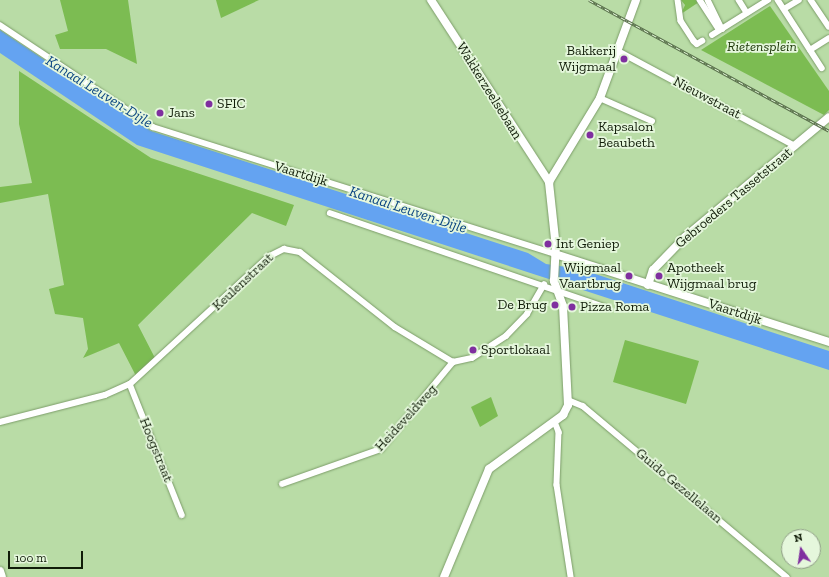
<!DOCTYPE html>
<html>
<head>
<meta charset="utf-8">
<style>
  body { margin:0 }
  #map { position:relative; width:829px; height:577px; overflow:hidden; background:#b9dca6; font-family:"Zilla Slab",serif }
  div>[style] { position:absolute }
  .green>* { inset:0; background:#7cbc52 }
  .water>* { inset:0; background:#64a3f1 }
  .roads { filter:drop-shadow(0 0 1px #7c9d69) drop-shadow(0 0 1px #7c9d69) }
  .street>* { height:5.5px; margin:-2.75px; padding:0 2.75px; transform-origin:2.75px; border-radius:2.75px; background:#fff }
  .secondary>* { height:8px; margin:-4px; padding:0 4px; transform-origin:4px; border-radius:4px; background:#fff }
  .rail>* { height:3px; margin-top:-1.5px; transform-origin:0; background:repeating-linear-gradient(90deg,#e5f7dc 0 4.5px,#586e4b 0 9px); box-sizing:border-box; border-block:1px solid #586e4b }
  .dots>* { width:11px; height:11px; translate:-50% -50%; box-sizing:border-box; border:2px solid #e5f7dc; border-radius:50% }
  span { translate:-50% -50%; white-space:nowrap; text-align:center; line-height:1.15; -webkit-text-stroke:3.5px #e5f7dc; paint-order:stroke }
  .park-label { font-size:14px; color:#193304; font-style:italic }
  .poi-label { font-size:14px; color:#101c08 }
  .right { translate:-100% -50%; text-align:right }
  .left { translate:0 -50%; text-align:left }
  .street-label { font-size:14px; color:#101c08 }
  .water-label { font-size:15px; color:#0a4481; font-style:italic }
  .north { position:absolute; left:781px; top:529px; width:40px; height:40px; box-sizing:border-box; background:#e5f7dc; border:1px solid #909f87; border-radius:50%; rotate:347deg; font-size:11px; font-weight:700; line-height:16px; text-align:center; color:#101c08 }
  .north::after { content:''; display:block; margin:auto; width:14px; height:18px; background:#7f2f9f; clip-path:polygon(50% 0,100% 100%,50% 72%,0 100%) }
  .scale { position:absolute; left:8px; top:551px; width:75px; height:18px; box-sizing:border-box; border:2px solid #101c08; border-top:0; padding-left:5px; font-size:12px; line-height:14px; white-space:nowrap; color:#101c08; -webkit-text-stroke:3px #e5f7dc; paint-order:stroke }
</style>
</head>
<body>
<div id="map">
  <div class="green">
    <i style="clip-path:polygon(60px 0,128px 0,137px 64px,106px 49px,60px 49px,55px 35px,68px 31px)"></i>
    <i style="clip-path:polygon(216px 0,259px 0,221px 18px)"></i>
    <i style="clip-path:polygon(681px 0,698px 0,699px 2px,681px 14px,685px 5px)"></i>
    <i style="clip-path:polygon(770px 6px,829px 91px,829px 110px,824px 115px,701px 50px)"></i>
    <i style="clip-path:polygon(19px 71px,151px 158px,294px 205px,286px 226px,252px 213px,138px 325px,155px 358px,136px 376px,119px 343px,83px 358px,88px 349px,83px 318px,55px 314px,49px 289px,64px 285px,48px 194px,0 203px,0 187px,32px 183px,19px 124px)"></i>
    <i style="clip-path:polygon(625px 340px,699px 361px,686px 404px,613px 382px)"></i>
    <i style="clip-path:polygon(491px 397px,498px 416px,480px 427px,471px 407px)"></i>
  </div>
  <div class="water">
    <i style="clip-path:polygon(0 30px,151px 131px,528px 253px,546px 264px,580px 269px,829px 351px,829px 370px,137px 145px,0 53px)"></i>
  </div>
  <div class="roads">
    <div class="street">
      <i style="left:678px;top:0;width:21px;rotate:82deg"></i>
      <i style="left:681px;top:21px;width:24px;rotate:57deg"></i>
      <i style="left:694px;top:41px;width:4px;rotate:45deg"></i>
      <i style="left:697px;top:44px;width:6px;rotate:-31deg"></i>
      <i style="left:700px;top:0;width:35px;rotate:57deg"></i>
      <i style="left:719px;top:29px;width:3px"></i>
      <i style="left:708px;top:0;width:32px;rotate:64deg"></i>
      <i style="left:739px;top:0;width:15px;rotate:58deg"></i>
      <i style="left:778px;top:0;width:81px;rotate:57.1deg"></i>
      <i style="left:811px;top:0;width:32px;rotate:56deg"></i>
      <i style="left:784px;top:9px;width:17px;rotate:-31deg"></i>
      <i style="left:0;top:25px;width:184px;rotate:33.7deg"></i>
      <i style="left:153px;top:127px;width:422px;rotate:17.5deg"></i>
      <i style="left:712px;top:35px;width:66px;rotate:-32deg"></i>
      <i style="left:810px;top:50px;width:22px;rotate:-32deg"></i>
      <i style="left:618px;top:51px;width:201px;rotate:28.2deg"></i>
      <i style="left:600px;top:98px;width:57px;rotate:23.9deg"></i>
      <i style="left:330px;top:213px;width:290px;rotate:18.9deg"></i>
      <i style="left:130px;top:384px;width:141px;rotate:68.3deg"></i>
      <i style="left:568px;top:400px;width:16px;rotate:22deg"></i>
      <i style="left:583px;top:406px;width:266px;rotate:40deg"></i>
      <i style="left:0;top:422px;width:108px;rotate:-14.4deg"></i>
      <i style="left:105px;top:395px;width:27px;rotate:-24deg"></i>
      <i style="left:130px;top:384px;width:188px;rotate:-42.6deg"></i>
      <i style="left:268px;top:257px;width:18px;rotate:-27deg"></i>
      <i style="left:284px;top:249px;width:16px;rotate:11deg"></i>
      <i style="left:300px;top:252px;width:121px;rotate:38.3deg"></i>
      <i style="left:395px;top:327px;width:68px;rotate:31.1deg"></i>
      <i style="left:453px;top:362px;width:19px;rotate:-12deg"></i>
      <i style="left:472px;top:358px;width:40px;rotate:-32.9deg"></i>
      <i style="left:506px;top:336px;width:30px;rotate:-46deg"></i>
      <i style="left:527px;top:314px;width:34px;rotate:-60deg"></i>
      <i style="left:555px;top:422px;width:11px;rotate:68deg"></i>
      <i style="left:559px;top:432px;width:53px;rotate:92.2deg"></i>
      <i style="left:557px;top:485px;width:93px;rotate:81.3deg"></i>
      <i style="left:282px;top:484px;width:105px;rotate:-19.5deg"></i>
      <i style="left:381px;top:449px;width:113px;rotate:-50.4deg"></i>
    </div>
    <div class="secondary">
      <i style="left:431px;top:0;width:217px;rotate:57deg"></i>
      <i style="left:555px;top:254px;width:288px;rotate:17.8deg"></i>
      <i style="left:648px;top:285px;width:16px;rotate:-72deg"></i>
      <i style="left:653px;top:270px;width:46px;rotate:-45.9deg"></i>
      <i style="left:685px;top:237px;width:187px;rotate:-39.8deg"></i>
      <i style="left:0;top:571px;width:6px;rotate:72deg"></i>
      <i style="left:444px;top:577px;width:117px;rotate:-67.4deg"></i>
      <i style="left:489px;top:469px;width:92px;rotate:-36.1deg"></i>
      <i style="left:563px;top:415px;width:11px;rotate:-63deg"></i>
      <i style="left:568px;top:405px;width:99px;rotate:-92.9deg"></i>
      <i style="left:563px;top:306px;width:27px;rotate:-110deg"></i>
      <i style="left:554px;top:281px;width:33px;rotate:-87deg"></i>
      <i style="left:556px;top:248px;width:66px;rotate:-96.1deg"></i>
      <i style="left:549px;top:182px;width:98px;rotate:-58.7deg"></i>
      <i style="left:600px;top:98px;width:104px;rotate:-69.8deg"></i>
    </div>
  </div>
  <div class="rail">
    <i style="left:589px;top:0;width:273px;rotate:28.6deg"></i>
  </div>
  <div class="dots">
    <i style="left:624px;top:59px;background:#7f2f9f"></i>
    <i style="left:209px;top:104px;background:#7f2f9f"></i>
    <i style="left:160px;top:113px;background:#7f2f9f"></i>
    <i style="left:590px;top:135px;background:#7f2f9f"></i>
    <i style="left:548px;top:244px;background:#7f2f9f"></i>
    <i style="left:629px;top:276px;background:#7f2f9f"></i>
    <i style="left:659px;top:276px;background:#7f2f9f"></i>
    <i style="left:555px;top:305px;background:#7f2f9f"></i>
    <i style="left:572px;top:307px;background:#7f2f9f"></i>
    <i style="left:473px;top:350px;background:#7f2f9f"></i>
  </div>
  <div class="park-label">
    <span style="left:762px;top:47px">Rietensplein</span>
  </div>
  <div class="poi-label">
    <span class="right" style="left:616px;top:59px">Bakkerij<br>Wijgmaal</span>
    <span class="left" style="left:217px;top:104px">SFIC</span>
    <span class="left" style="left:168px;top:113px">Jans</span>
    <span class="left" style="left:598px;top:135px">Kapsalon<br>Beaubeth</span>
    <span class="left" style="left:556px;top:244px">Int Geniep</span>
    <span class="right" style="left:621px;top:276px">Wijgmaal<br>Vaartbrug</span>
    <span class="left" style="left:667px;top:276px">Apotheek<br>Wijgmaal brug</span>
    <span class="right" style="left:547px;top:305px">De Brug</span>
    <span class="left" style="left:580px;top:307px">Pizza Roma</span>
    <span class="left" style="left:481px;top:350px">Sportlokaal</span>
  </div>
  <div class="street-label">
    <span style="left:489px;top:91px;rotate:58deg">Wakkerzeelsebaan</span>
    <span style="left:707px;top:98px;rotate:28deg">Nieuwstraat</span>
    <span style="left:301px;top:174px;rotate:17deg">Vaartdijk</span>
    <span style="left:734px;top:198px;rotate:-40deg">Gebroeders Tassetstraat</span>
    <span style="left:243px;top:282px;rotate:-43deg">Keulenstraat</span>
    <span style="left:735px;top:312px;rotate:18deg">Vaartdijk</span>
    <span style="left:406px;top:418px;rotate:-48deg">Heideveldweg</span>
    <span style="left:156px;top:450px;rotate:68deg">Hoogstraat</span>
    <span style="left:679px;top:486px;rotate:40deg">Guido Gezellelaan</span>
  </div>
  <div class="water-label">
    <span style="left:99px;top:92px;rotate:32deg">Kanaal Leuven-Dijle</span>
    <span style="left:408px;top:210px;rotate:18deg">Kanaal Leuven-Dijle</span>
  </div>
  <div class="north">N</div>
  <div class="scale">100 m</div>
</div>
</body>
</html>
